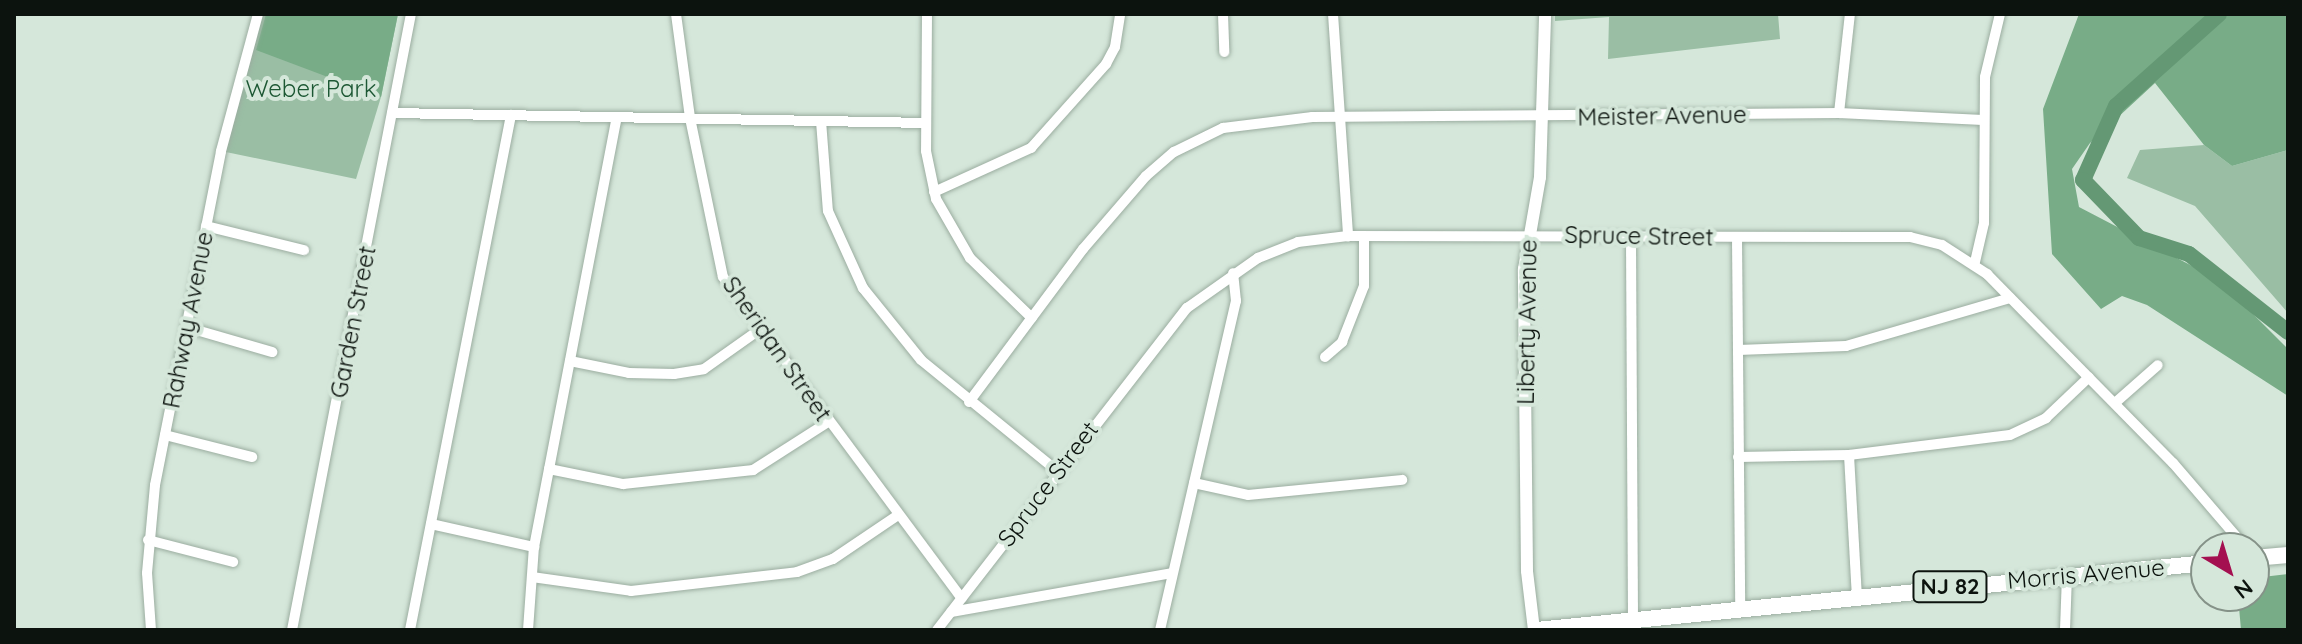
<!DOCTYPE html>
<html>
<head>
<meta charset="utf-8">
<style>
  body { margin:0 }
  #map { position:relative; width:2302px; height:644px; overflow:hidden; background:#d5e7da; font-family:Quicksand,sans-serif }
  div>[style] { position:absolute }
  .green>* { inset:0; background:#9abea4 }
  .forest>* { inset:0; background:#78ac87 }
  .river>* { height:16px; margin:-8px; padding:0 8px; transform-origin:8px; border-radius:8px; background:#649874 }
  .roads { filter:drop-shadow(0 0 2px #9bada0) drop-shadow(0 0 2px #9bada0) }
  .minor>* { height:10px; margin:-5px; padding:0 5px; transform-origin:5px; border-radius:5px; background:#fff }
  .tertiary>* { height:12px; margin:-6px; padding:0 6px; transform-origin:6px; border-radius:6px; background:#fff }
  .primary>* { height:16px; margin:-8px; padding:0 8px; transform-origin:8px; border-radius:8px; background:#fff }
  span { translate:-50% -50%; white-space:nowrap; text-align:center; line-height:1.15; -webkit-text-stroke:8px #d5e7da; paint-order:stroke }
  .shield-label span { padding:2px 6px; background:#d5e7da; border:2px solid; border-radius:6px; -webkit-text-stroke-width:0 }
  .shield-label { font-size:22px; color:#0c130e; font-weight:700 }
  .park-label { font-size:24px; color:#1c5733 }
  .street-label { font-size:24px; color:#0c130e }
  .frame { position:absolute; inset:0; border:16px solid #0c130e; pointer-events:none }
  .north { position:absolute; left:2190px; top:532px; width:80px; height:80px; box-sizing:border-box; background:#d5e7da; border:2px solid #859288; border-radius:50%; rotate:142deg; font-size:22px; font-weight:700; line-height:32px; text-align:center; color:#0c130e }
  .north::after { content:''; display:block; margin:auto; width:28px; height:36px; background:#a41050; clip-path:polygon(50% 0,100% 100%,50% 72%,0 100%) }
</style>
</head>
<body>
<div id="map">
  <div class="green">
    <i style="clip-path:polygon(262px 14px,398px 14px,381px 97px,356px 179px,221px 151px)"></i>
    <i style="clip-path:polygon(1555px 14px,1778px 14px,1780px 39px,1608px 59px,1609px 17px,1555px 21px)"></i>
    <i style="clip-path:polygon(2204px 145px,2232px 166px,2288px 150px,2288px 313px,2195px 206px,2127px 178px,2140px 150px)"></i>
  </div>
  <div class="forest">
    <i style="clip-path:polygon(266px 14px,398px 14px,381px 97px,256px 50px)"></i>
    <i style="clip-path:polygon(2079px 14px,2288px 14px,2288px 150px,2232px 166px,2204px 145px,2155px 83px,2090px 143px,2072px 169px,2079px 207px,2219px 280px,2288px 349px,2288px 396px,2147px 305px,2122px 296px,2101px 309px,2052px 254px,2043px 109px)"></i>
    <i style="clip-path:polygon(2288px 574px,2288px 630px,2241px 630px,2238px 596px,2254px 596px,2254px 578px)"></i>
  </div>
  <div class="river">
    <i style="left:2219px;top:14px;width:138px;rotate:138.2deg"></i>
    <i style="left:2116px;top:106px;width:81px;rotate:114deg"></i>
    <i style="left:2083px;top:180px;width:81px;rotate:46deg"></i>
    <i style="left:2139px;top:238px;width:52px;rotate:17.7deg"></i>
    <i style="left:2189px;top:254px;width:126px;rotate:38.2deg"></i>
  </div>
  <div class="roads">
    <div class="minor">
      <i style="left:676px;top:14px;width:105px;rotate:82.3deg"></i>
      <i style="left:690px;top:118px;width:162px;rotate:78.3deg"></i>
      <i style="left:723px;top:277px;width:400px;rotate:53.4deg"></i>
      <i style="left:927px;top:14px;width:137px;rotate:90.4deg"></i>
      <i style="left:926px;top:151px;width:49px;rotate:78.2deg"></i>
      <i style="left:936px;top:199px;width:68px;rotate:60deg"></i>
      <i style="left:970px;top:258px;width:86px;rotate:44.1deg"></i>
      <i style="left:1223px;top:14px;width:38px;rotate:88deg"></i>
      <i style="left:1333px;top:14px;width:223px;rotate:86.1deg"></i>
      <i style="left:392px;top:113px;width:533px;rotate:1.07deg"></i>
      <i style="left:1839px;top:113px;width:100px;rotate:-83.7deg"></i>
      <i style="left:821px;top:121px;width:90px;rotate:85.6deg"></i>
      <i style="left:828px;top:211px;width:85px;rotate:65.6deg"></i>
      <i style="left:863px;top:288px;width:92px;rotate:51.1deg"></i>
      <i style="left:921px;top:360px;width:176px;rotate:39.2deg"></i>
      <i style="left:934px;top:192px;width:107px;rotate:-24.4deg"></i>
      <i style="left:1031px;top:148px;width:113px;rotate:-48.2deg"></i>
      <i style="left:1106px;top:64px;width:19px;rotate:-62deg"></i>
      <i style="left:1115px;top:47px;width:33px;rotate:-81deg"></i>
      <i style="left:206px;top:226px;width:101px;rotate:13.8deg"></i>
      <i style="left:1737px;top:237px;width:371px;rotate:89.5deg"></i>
      <i style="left:1631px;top:238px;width:381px;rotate:89.7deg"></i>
      <i style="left:1975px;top:262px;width:40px;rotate:-77deg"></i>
      <i style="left:1984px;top:223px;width:146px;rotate:-89.6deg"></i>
      <i style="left:1985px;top:77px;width:65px;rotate:-76.6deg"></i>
      <i style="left:186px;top:327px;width:90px;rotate:16.2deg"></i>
      <i style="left:1738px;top:350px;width:108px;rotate:-2.1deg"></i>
      <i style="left:1846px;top:346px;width:171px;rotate:-16.3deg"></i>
      <i style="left:1325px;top:357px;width:23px;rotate:-41deg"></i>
      <i style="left:1342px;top:342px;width:60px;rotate:-68.6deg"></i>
      <i style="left:1364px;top:286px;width:48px;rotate:-90deg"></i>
      <i style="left:570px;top:361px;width:60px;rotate:11.5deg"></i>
      <i style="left:629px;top:373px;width:45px;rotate:1.3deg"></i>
      <i style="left:674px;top:374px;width:30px;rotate:-9deg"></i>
      <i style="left:704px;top:369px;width:67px;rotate:-35.3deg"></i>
      <i style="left:969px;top:402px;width:191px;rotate:-53.3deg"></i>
      <i style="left:1083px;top:249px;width:96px;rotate:-49.2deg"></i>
      <i style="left:1146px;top:176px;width:37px;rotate:-41deg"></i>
      <i style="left:1174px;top:152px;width:55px;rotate:-26.1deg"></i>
      <i style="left:1223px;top:128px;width:90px;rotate:-7deg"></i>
      <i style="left:1312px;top:117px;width:527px;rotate:-0.43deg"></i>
      <i style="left:1839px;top:113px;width:144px;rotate:2.8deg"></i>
      <i style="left:2115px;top:403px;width:57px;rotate:-41.5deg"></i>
      <i style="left:165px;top:435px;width:90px;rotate:14.2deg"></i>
      <i style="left:1849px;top:455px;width:141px;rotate:86.8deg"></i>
      <i style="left:1738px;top:457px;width:111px;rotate:-1deg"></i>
      <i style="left:1849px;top:455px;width:162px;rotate:-7.1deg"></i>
      <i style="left:2010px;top:435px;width:40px;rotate:-25deg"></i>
      <i style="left:2046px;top:418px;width:59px;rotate:-43.6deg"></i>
      <i style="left:549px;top:469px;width:76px;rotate:11.5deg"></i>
      <i style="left:623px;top:484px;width:131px;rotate:-6.1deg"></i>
      <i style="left:753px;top:470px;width:89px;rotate:-32.6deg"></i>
      <i style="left:1194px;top:483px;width:55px;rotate:12.5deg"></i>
      <i style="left:1248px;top:495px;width:155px;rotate:-5.6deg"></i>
      <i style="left:431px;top:524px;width:106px;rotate:12.6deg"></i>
      <i style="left:148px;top:540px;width:88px;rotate:14.5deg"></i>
      <i style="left:532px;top:577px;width:100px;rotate:8deg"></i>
      <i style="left:631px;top:591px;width:167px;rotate:-6.5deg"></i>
      <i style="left:797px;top:572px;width:38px;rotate:-20deg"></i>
      <i style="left:833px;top:559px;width:78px;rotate:-34.1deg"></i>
      <i style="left:951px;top:612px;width:224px;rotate:-10deg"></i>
      <i style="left:151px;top:630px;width:57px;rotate:-94deg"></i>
      <i style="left:147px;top:573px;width:88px;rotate:-84.8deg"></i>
      <i style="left:155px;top:485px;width:340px;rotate:-78.8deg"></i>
      <i style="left:221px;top:151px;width:142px;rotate:-74.9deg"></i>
      <i style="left:292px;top:630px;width:627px;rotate:-79.07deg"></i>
      <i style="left:410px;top:630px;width:525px;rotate:-78.9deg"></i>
      <i style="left:528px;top:630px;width:83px;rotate:-85.9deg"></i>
      <i style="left:534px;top:547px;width:438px;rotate:-79.1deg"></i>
      <i style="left:937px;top:630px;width:408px;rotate:-52.2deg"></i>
      <i style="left:1187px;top:308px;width:87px;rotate:-35.2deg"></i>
      <i style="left:1258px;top:258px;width:43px;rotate:-21.8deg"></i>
      <i style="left:1298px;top:242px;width:50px;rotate:-6.8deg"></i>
      <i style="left:1348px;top:236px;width:562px;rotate:0.1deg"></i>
      <i style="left:1910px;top:237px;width:33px;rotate:14deg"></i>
      <i style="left:1942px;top:245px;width:54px;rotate:32.8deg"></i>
      <i style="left:1987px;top:274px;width:265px;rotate:45.5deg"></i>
      <i style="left:2173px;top:463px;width:112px;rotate:49.3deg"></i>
      <i style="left:1160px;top:630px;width:338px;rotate:-77deg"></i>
      <i style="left:1236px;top:301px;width:28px;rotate:-96deg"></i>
      <i style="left:2065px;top:630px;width:54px;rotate:-87.9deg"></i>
    </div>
    <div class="tertiary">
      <i style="left:1534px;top:630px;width:59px;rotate:-96.8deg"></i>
      <i style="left:1527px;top:571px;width:302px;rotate:-90.6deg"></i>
      <i style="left:1524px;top:269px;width:93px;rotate:-80.1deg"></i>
      <i style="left:1540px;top:177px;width:163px;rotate:-88.2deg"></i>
    </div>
    <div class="primary">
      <i style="left:2254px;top:558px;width:34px;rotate:-5deg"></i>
      <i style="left:1536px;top:630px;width:673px;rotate:-5.71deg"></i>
    </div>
  </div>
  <div class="shield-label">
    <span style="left:1950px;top:587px">NJ 82</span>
  </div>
  <div class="park-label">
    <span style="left:311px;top:89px">Weber Park</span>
  </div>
  <div class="street-label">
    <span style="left:1662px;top:116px;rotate:-1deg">Meister Avenue</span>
    <span style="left:1639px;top:236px;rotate:1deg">Spruce Street</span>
    <span style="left:188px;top:320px;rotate:-79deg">Rahway Avenue</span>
    <span style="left:353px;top:322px;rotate:-79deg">Garden Street</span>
    <span style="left:1527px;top:322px;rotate:-89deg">Liberty Avenue</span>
    <span style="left:777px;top:349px;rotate:55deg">Sheridan Street</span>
    <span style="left:1048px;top:484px;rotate:-53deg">Spruce Street</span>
    <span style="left:2086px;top:574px;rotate:-5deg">Morris Avenue</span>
  </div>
  <div class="frame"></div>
  <div class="north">N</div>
</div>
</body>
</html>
